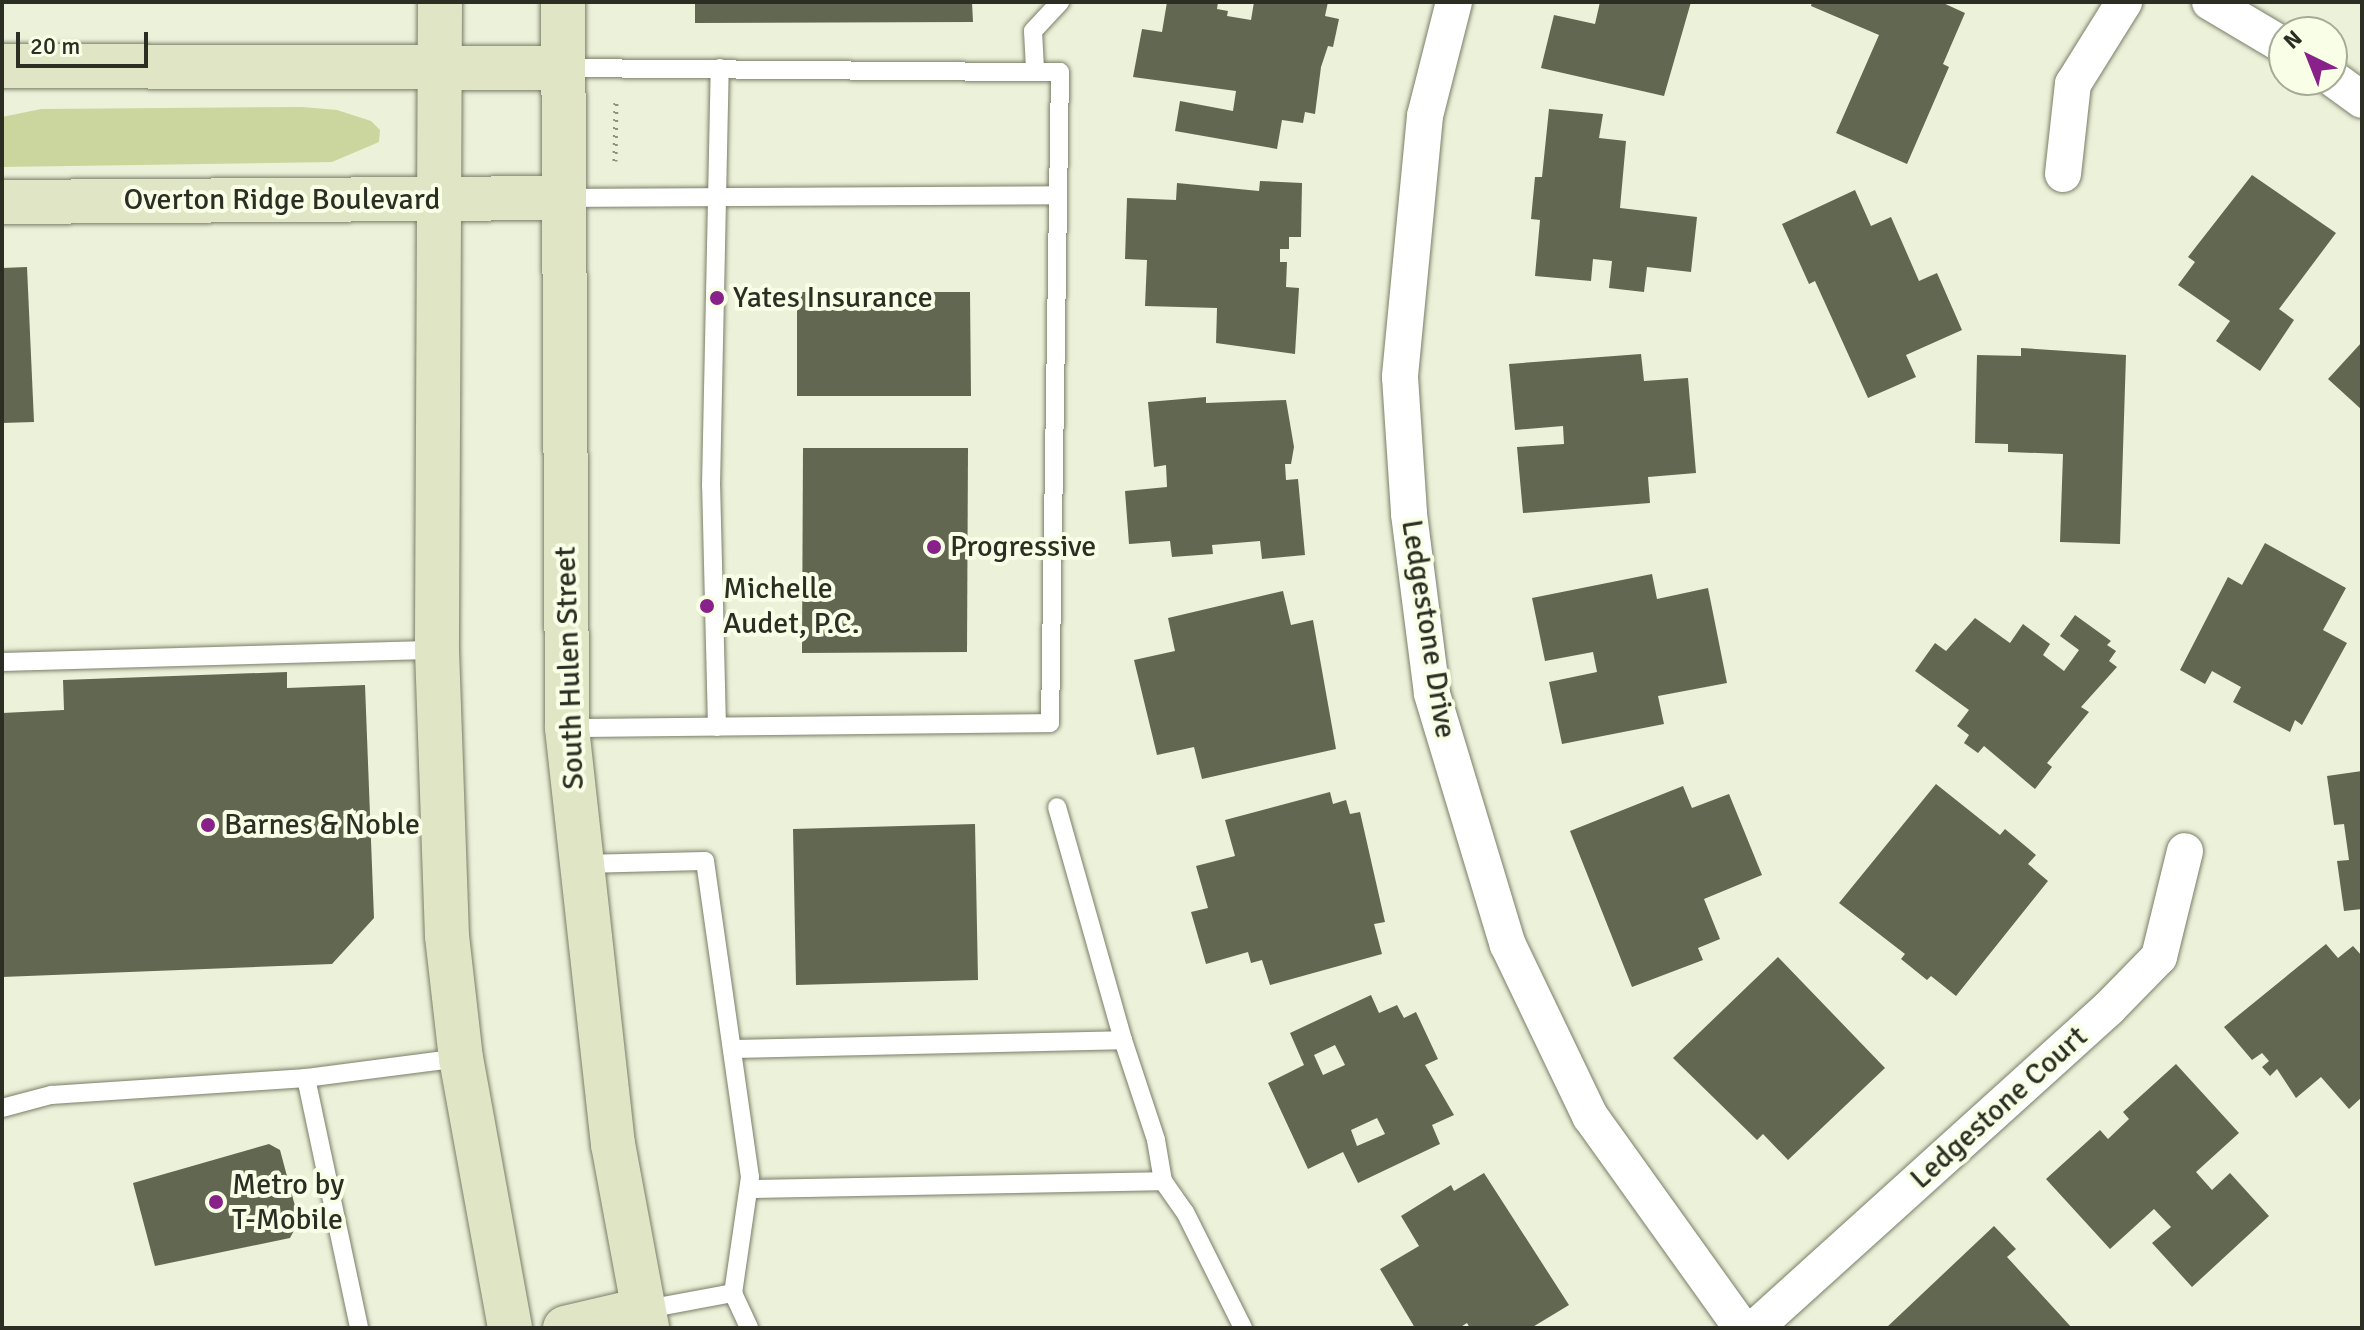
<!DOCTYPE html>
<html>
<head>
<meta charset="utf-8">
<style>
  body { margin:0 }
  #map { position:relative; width:2364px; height:1330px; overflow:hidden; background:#ecf1d9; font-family:Signika,sans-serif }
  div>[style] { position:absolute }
  .green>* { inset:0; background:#cbd69e }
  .building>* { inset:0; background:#626751 }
  .path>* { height:5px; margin-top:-2.5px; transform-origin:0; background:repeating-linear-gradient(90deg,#8d9180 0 2px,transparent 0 8px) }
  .roads { filter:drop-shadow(0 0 2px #7a7e68) drop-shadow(0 0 2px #7a7e68) }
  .lane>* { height:18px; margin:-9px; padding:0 9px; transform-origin:9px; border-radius:9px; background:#fff }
  .street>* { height:36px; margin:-18px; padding:0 18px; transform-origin:18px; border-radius:18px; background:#fff }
  .secondary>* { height:44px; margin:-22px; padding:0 22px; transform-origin:22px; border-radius:22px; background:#e0e5c5 }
  .dots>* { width:22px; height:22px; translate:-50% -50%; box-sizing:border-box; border:4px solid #f9ffe6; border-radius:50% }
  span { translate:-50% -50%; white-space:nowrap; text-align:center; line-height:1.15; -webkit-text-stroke:8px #f9ffe6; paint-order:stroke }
  .street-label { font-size:30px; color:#2c2e24 }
  .poi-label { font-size:30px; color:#2c2e24 }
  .left { translate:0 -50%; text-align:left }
  .frame { position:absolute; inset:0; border:4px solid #2c2e24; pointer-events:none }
  .north { position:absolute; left:2268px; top:16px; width:80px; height:80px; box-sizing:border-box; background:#f9ffe6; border:2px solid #a7ab98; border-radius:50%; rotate:317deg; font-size:22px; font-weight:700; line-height:32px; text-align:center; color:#2c2e24 }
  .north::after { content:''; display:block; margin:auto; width:28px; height:36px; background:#88228a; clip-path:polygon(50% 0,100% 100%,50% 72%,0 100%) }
  .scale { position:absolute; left:16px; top:32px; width:132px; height:36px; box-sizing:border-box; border:4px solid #2c2e24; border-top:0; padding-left:10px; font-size:24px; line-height:28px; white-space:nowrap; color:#2c2e24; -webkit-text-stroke:6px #f9ffe6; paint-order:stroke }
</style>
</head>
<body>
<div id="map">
  <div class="green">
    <i style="clip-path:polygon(302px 107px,337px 110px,371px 121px,380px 130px,379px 142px,332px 162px,2px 167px,2px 117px,41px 109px)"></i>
  </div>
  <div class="building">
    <i style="clip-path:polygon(695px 2px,972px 2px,973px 22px,695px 23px)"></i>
    <i style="clip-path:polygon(1167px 2px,1218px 2px,1217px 9px,1228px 11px,1227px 16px,1251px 20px,1254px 2px,1328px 2px,1325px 16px,1339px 19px,1333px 47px,1328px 46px,1321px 67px,1315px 114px,1305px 112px,1303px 123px,1282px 120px,1277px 149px,1175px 131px,1180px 101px,1233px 111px,1236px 91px,1133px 77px,1142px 29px,1162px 32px)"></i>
    <i style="clip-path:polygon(1600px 2px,1691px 2px,1664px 96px,1541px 68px,1554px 15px,1595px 24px)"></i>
    <i style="clip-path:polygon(1812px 2px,1941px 2px,1965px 13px,1943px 64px,1949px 67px,1907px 164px,1836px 133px,1879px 35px,1811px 6px)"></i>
    <i style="clip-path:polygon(1549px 109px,1603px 114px,1599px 138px,1626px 141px,1620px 208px,1697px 217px,1691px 272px,1647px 267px,1644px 292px,1609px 288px,1612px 261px,1593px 259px,1591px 281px,1535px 276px,1540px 220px,1531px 219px,1535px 177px,1542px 177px)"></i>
    <i style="clip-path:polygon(2252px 175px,2336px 233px,2279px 309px,2294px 320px,2260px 371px,2216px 341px,2230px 321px,2178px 285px,2195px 262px,2188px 257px)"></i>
    <i style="clip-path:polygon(1260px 181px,1302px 183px,1301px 237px,1289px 237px,1289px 249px,1280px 249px,1280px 262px,1287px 262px,1286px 287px,1299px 288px,1295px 354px,1216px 343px,1217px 308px,1145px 306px,1147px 260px,1125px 259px,1127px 198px,1176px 200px,1177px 183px,1259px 191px)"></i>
    <i style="clip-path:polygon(1855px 190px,1871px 226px,1891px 217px,1919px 281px,1937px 273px,1962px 330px,1906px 355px,1916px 377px,1868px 398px,1815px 281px,1809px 284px,1782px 224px)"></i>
    <i style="clip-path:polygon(27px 267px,34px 422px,2px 423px,2px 268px)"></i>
    <i style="clip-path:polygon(797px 292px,970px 292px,971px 396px,797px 396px)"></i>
    <i style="clip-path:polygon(2362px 342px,2362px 410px,2328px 379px)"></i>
    <i style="clip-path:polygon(2021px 348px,2126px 355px,2120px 544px,2060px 542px,2063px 454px,2008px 452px,2008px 444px,1975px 443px,1977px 355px,2021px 356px)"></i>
    <i style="clip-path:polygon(1641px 354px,1644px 381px,1688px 378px,1696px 473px,1648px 477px,1650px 503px,1523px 513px,1517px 447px,1564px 444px,1563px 426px,1515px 430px,1509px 364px)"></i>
    <i style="clip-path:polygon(1206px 397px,1206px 403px,1286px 400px,1294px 447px,1291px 464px,1285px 464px,1286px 480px,1298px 479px,1305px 555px,1262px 559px,1260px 541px,1212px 545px,1213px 554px,1172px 557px,1170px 541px,1129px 544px,1125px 491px,1167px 487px,1166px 465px,1154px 467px,1148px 402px)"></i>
    <i style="clip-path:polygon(803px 448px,968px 448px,967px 652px,802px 653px)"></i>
    <i style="clip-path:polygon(2265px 543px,2346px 588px,2323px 630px,2347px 643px,2302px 725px,2295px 720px,2290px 732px,2233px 702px,2241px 687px,2212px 671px,2205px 684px,2180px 670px,2228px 577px,2242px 585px)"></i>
    <i style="clip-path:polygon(1652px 574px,1657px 599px,1708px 588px,1727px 683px,1658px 696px,1664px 724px,1562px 744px,1549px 682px,1597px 672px,1593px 652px,1545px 661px,1532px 598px)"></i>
    <i style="clip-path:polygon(1283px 591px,1291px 625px,1313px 620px,1336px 749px,1202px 779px,1194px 747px,1157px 755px,1134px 660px,1175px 651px,1168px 618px)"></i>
    <i style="clip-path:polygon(2075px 615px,2111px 641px,2107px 645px,2116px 651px,2109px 661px,2117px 667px,2081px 707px,2089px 712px,2047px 763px,2052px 767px,2035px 789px,1984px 746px,1978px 753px,1964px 743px,1969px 735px,1957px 726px,1969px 710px,1915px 671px,1935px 643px,1946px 651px,1975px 618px,2010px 643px,2023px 624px,2050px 644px,2043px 655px,2064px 671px,2079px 650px,2060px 636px)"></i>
    <i style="clip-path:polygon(287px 672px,287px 688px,365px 685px,374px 918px,332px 964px,2px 977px,2px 713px,64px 710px,63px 680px)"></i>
    <i style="clip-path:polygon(2362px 771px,2362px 909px,2344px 911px,2337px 861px,2349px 860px,2344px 824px,2334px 825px,2327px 776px)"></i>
    <i style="clip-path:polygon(1936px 784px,2000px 835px,2005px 829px,2036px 855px,2028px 864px,2048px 881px,1956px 996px,1931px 976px,1927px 980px,1901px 959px,1905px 954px,1839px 903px)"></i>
    <i style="clip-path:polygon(1683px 786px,1692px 808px,1729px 794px,1762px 875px,1704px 899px,1720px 939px,1698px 948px,1703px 960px,1632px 987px,1570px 831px)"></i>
    <i style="clip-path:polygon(1330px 792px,1333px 804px,1346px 800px,1350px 814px,1360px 812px,1385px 922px,1374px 924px,1382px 954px,1270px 985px,1262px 960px,1251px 963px,1248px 952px,1206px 964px,1191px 912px,1208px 908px,1196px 866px,1235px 856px,1225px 820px)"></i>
    <i style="clip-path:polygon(975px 824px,978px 980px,796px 985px,793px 829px)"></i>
    <i style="clip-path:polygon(2326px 944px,2338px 958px,2353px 946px,2362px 956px,2362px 1097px,2349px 1109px,2321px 1077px,2296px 1098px,2277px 1069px,2270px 1076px,2262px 1067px,2269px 1061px,2262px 1053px,2252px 1060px,2224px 1027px)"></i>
    <i style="clip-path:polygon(1778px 957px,1885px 1068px,1788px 1160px,1763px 1134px,1757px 1140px,1673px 1058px)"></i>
    <i style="clip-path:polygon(evenodd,1371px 995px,1379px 1013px,1397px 1005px,1404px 1018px,1416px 1012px,1438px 1059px,1425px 1065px,1454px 1115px,1432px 1125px,1440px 1144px,1358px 1183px,1343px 1152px,1308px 1169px,1268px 1083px,1304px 1065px,1290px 1033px,1371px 995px,1335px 1045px,1345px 1065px,1323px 1075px,1314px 1055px,1335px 1045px,1371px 995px,1377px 1118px,1385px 1134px,1357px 1146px,1351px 1130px,1377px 1118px)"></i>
    <i style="clip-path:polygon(2176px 1064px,2239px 1133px,2196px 1172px,2212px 1190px,2230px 1173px,2269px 1216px,2192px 1287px,2152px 1243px,2171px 1227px,2154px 1209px,2110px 1249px,2046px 1179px,2100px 1130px,2108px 1139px,2129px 1119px,2123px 1112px)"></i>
    <i style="clip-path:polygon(269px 1144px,280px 1150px,299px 1221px,290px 1238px,155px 1266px,133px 1183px)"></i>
    <i style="clip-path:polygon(1484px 1173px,1569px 1305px,1531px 1328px,1470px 1328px,1467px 1323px,1459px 1328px,1415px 1328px,1380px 1269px,1419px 1246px,1401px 1216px,1451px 1185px,1454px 1191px)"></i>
    <i style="clip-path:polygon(1994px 1226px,2016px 1249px,2007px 1257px,2072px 1328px,1886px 1328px)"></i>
  </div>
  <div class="path">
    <i style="left:615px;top:161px;width:63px;rotate:-89.1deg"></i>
  </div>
  <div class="roads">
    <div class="lane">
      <i style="left:563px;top:68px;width:497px;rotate:0.5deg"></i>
      <i style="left:1060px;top:72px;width:651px;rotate:90.88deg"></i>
      <i style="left:1050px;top:723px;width:483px;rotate:179.4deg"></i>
      <i style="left:1035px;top:69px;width:38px;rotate:-93deg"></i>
      <i style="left:1033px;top:31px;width:40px;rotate:-47deg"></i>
      <i style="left:564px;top:198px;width:493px;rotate:-0.3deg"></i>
      <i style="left:2px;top:662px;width:435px;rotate:-1.6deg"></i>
      <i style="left:717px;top:727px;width:241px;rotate:-91.4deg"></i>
      <i style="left:711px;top:486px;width:418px;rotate:-88.8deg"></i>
      <i style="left:582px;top:864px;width:123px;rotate:-1.4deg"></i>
      <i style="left:705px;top:861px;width:319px;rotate:81.9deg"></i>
      <i style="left:750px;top:1177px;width:117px;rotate:98.3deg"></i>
      <i style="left:733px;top:1293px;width:38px;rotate:65deg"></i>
      <i style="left:1123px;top:1040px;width:105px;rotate:71.7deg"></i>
      <i style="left:1156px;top:1140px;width:42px;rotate:80.3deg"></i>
      <i style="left:732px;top:1049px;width:391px;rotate:-1.3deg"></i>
      <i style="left:1123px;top:1040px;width:242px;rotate:-105.8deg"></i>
      <i style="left:306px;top:1078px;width:256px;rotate:78deg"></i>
      <i style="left:2px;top:1108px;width:51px;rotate:-14.9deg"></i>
      <i style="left:51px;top:1095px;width:256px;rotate:-3.8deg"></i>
      <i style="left:306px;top:1078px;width:156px;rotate:-7.4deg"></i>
      <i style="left:749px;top:1189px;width:414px;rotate:-1.1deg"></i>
      <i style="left:1163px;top:1181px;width:38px;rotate:55deg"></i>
      <i style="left:1185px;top:1212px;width:130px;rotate:63.4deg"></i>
      <i style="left:642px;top:1310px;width:93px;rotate:-10.6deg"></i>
    </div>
    <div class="street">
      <i style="left:1454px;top:2px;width:118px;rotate:104.3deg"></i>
      <i style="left:1425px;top:116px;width:262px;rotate:95.5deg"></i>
      <i style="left:1400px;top:377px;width:137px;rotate:86.2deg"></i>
      <i style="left:1409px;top:514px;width:181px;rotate:82.7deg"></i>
      <i style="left:1432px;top:694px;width:262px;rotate:73.2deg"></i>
      <i style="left:1508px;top:945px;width:190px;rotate:64.4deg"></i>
      <i style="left:1590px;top:1116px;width:261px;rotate:54.4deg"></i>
      <i style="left:2210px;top:2px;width:86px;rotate:30.7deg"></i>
      <i style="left:2332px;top:78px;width:37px;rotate:36deg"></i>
      <i style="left:2063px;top:174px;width:91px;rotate:-83.7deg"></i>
      <i style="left:2073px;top:84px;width:97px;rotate:-58.1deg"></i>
      <i style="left:1755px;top:1328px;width:477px;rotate:-42.1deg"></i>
      <i style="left:2109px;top:1008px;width:71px;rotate:-45.6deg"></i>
      <i style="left:2159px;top:957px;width:109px;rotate:-76.2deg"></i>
    </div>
    <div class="secondary">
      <i style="left:440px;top:2px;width:648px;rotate:90.27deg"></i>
      <i style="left:437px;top:650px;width:286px;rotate:88deg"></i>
      <i style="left:447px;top:936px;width:123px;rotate:83.5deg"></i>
      <i style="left:461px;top:1058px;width:274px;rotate:79.7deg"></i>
      <i style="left:563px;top:2px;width:726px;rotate:89.68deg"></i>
      <i style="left:567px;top:728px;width:419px;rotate:83.7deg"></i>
      <i style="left:613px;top:1144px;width:187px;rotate:79.5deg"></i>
      <i style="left:2px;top:66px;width:561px;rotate:0.2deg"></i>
      <i style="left:2px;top:202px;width:561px;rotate:-0.41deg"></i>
      <i style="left:565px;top:1328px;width:79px;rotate:-13.2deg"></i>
    </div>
  </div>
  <div class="dots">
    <i style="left:717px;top:298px;background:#88228a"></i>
    <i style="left:934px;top:547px;background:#88228a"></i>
    <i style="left:707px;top:606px;background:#88228a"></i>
    <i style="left:208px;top:825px;background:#88228a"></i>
    <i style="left:216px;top:1202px;background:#88228a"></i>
  </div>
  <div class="street-label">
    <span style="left:282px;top:200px">Overton Ridge Boulevard</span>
    <span style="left:1428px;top:629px;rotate:81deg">Ledgestone Drive</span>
    <span style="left:570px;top:668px;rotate:-92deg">South Hulen Street</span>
    <span style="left:1999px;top:1108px;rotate:-42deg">Ledgestone Court</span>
  </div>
  <div class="poi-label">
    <span class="left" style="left:733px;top:298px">Yates Insurance</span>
    <span class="left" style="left:950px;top:547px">Progressive</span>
    <span class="left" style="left:723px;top:606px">Michelle<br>Audet, P.C.</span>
    <span class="left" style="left:224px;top:825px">Barnes &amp; Noble</span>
    <span class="left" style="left:232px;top:1202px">Metro by<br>T-Mobile</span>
  </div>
  <div class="frame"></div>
  <div class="north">N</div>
  <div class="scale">20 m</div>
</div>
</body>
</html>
